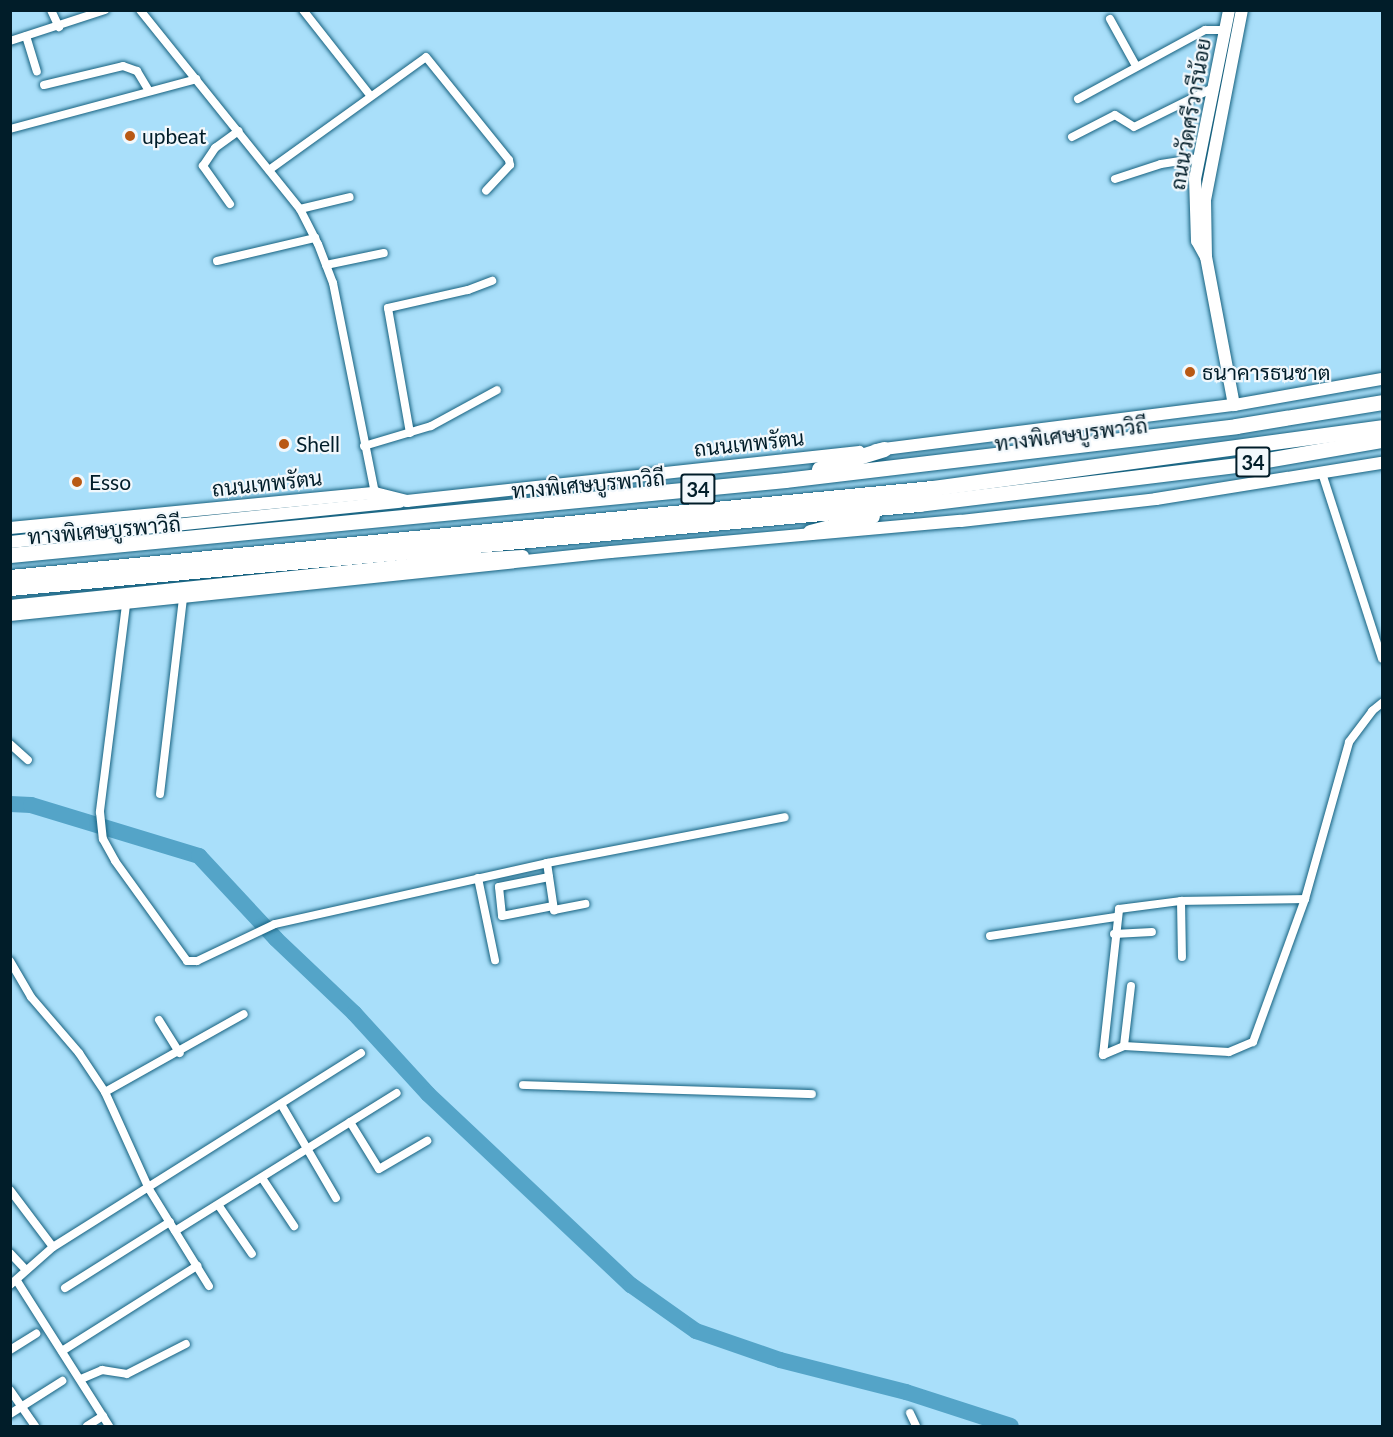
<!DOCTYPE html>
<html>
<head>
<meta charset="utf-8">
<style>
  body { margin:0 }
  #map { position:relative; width:1393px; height:1437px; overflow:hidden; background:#a9dffa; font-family:Lato,Sarabun,sans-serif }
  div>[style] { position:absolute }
  .river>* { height:16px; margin:-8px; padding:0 8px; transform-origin:8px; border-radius:8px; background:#54a4c8 }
  .roads { filter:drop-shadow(0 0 2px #16617f) drop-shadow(0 0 2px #16617f) }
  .street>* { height:8px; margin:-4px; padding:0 4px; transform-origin:4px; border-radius:4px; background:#fff }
  .secondary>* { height:12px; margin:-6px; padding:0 6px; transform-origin:6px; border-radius:6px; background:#fff }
  .highway>* { height:15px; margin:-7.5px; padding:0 7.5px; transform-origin:7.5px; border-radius:7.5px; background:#fff }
  .dots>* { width:16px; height:16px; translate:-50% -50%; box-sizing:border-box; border:3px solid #f2f8fc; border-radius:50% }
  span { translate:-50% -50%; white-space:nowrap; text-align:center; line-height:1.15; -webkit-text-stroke:4.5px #f2f8fc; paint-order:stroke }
  .shield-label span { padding:2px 4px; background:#f2f8fc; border:2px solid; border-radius:4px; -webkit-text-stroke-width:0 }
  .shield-label { font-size:20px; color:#011d29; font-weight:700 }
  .street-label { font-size:21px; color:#011d29 }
  .poi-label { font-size:21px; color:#011d29 }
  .left { translate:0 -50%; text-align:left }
  .frame { position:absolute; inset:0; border:12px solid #011d29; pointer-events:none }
</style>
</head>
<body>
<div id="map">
  <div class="river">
    <i style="left:10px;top:804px;width:21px;rotate:3deg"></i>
    <i style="left:31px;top:805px;width:176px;rotate:16.9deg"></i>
    <i style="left:199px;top:856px;width:113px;rotate:47.1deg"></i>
    <i style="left:276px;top:939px;width:108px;rotate:43.5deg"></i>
    <i style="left:354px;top:1013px;width:110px;rotate:47.6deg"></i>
    <i style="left:428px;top:1094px;width:279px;rotate:43.3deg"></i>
    <i style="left:631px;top:1285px;width:80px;rotate:35.3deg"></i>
    <i style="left:696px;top:1331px;width:89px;rotate:19deg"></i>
    <i style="left:780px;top:1360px;width:130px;rotate:14.3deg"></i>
    <i style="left:906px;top:1392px;width:110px;rotate:17.9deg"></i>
  </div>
  <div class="roads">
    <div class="street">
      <i style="left:51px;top:10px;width:19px;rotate:65deg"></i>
      <i style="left:140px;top:10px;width:255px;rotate:51.2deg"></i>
      <i style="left:300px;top:209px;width:39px;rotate:63deg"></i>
      <i style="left:318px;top:244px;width:42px;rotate:69deg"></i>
      <i style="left:333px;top:283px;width:214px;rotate:78.7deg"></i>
      <i style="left:303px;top:10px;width:108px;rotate:51.8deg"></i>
      <i style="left:1110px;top:19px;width:54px;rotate:61deg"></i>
      <i style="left:26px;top:36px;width:37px;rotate:73deg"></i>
      <i style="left:10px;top:41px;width:100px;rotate:-18.1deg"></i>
      <i style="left:44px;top:85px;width:81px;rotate:-13.5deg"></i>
      <i style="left:123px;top:66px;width:15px;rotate:20deg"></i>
      <i style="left:137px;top:71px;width:23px;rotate:59deg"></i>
      <i style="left:1078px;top:99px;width:145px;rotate:-28.5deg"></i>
      <i style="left:1205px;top:30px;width:20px"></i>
      <i style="left:10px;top:129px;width:193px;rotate:-15deg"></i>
      <i style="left:1072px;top:137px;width:48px;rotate:-27.1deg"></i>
      <i style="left:1115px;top:115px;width:22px;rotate:32deg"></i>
      <i style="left:1134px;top:127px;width:90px;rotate:-26.3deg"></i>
      <i style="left:269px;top:170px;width:193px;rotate:-35.7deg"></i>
      <i style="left:426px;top:57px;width:132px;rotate:51.1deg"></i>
      <i style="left:509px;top:160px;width:5px;rotate:79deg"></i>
      <i style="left:510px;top:165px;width:35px;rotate:133deg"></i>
      <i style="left:1115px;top:179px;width:48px;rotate:-18.1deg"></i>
      <i style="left:1161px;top:164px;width:37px;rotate:-9deg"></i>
      <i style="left:230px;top:204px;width:47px;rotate:-125.4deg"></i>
      <i style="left:203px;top:166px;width:22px;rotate:-56deg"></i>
      <i style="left:215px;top:148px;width:29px;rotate:-36deg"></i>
      <i style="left:300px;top:209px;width:51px;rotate:-13.5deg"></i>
      <i style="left:217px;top:261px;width:101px;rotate:-13.2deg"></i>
      <i style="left:326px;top:265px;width:59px;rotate:-11.7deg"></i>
      <i style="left:410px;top:433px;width:127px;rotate:-100deg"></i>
      <i style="left:388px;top:308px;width:82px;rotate:-12.7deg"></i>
      <i style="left:468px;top:290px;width:26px;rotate:-21deg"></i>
      <i style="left:364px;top:446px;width:70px;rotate:-16.6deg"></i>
      <i style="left:431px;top:426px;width:75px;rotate:-28.6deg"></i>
      <i style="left:1322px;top:473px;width:195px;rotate:72.1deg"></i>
      <i style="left:126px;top:605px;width:209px;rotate:97.2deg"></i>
      <i style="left:100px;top:812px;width:27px;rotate:84deg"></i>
      <i style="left:103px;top:839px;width:25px;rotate:61deg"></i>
      <i style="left:115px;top:861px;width:123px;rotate:54.2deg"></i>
      <i style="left:187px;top:961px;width:10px"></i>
      <i style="left:197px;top:961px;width:86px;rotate:-25.4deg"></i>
      <i style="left:275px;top:924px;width:279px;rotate:-12.6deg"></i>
      <i style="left:547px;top:863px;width:242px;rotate:-10.9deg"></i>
      <i style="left:10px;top:744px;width:24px;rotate:42deg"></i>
      <i style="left:160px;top:794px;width:197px;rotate:-83.3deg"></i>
      <i style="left:547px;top:863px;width:48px;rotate:81.5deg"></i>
      <i style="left:554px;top:910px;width:32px;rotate:-11deg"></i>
      <i style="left:549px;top:877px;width:51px;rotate:168.7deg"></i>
      <i style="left:499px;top:887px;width:29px;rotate:84deg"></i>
      <i style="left:502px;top:916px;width:52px;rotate:-11.1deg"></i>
      <i style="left:478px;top:878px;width:84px;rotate:78.3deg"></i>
      <i style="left:1181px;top:901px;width:56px;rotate:89deg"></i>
      <i style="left:1114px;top:934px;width:38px;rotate:-3deg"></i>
      <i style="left:990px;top:936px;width:127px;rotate:-8.6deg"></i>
      <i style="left:10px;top:961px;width:42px;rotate:59.7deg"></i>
      <i style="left:31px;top:997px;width:74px;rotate:49.4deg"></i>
      <i style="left:79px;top:1053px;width:47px;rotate:56.3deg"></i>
      <i style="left:105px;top:1092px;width:107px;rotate:65.6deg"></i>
      <i style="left:149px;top:1189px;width:114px;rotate:58.3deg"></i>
      <i style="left:1131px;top:986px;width:60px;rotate:96.7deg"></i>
      <i style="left:1124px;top:1046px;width:105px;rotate:3.3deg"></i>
      <i style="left:1229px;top:1052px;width:26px;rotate:-23deg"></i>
      <i style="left:1253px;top:1042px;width:152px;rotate:-70deg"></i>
      <i style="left:1305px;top:899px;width:163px;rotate:-74.3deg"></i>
      <i style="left:1349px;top:742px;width:39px;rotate:-53deg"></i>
      <i style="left:1372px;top:711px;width:13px;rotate:-39deg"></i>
      <i style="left:159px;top:1020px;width:39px;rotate:58deg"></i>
      <i style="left:1124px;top:1046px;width:23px;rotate:157deg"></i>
      <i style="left:1103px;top:1055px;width:147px;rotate:-83.7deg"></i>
      <i style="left:1119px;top:909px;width:63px;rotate:-7.4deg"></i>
      <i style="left:1181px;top:901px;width:124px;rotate:-0.9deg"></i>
      <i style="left:523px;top:1085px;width:289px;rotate:1.8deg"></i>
      <i style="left:105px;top:1092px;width:159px;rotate:-29.3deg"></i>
      <i style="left:281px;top:1104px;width:109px;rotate:59.7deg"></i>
      <i style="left:350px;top:1122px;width:55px;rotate:58.3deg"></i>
      <i style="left:379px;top:1169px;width:56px;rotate:-30.3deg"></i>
      <i style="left:262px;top:1178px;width:58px;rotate:56.3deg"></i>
      <i style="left:10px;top:1190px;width:71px;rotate:53deg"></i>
      <i style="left:219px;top:1206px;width:58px;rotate:55.5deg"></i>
      <i style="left:175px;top:1231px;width:261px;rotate:-31.9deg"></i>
      <i style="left:10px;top:1253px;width:23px;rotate:47deg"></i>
      <i style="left:17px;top:1281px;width:172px;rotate:57.6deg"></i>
      <i style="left:10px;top:1285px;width:57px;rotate:-41.5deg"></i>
      <i style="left:53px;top:1247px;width:364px;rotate:-32.2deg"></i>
      <i style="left:65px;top:1288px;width:124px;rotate:-32.2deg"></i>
      <i style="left:10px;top:1350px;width:31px;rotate:-32deg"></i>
      <i style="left:62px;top:1351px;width:160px;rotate:-32.2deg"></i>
      <i style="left:81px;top:1379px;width:23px;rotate:-23deg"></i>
      <i style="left:102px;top:1370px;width:25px;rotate:9deg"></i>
      <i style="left:127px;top:1374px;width:66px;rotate:-27deg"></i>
      <i style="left:10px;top:1390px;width:44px;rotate:55.2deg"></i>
      <i style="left:910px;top:1413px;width:14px;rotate:65deg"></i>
      <i style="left:10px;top:1414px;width:62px;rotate:-32.4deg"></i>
      <i style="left:87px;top:1426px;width:19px;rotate:-32deg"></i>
    </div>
    <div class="secondary">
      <i style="left:1206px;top:257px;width:18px;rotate:-119deg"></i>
      <i style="left:1197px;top:241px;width:62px;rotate:-91.8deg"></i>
      <i style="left:1195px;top:179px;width:172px;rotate:-78.6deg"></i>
      <i style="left:1234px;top:405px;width:151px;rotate:-100.7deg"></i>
      <i style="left:1206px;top:257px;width:57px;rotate:-91deg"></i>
      <i style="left:1205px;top:200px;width:194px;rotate:-79deg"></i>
      <i style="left:876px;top:450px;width:361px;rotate:-7.2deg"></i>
      <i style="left:1234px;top:405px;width:150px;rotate:-10deg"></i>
      <i style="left:10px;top:528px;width:367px;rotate:-5.5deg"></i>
      <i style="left:375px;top:493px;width:33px;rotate:14deg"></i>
      <i style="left:407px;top:501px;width:455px;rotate:-6.2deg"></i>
      <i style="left:10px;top:542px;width:392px;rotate:-5.9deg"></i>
      <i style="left:10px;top:606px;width:446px;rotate:-5.9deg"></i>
      <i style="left:454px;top:560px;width:69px;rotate:-3.3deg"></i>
      <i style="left:10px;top:615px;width:604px;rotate:-5.98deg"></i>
      <i style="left:611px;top:552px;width:351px;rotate:-5.1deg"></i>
      <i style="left:961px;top:521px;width:196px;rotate:-6.4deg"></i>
      <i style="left:1156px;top:499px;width:229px;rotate:-9.1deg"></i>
    </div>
    <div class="highway">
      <i style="left:819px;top:469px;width:68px;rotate:-17.1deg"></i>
      <i style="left:810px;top:532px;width:64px;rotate:-14.5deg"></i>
      <i style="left:10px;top:555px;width:779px;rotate:-5.53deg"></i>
      <i style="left:785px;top:480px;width:454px;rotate:-6.8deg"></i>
      <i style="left:1236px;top:426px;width:148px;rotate:-9.3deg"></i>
      <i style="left:10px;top:577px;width:927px;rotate:-5.51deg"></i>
      <i style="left:933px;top:488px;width:453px;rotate:-7.7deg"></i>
      <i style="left:10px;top:588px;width:913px;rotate:-5.28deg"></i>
      <i style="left:919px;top:504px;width:326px;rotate:-7deg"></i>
      <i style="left:1243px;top:464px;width:141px;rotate:-9.8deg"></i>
    </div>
  </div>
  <div class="dots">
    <i style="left:130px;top:136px;background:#b95914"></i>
    <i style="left:1190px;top:372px;background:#b95914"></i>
    <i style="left:284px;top:444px;background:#b95914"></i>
    <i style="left:77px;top:482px;background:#b95914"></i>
  </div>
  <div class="shield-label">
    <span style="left:1253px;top:462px">34</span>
    <span style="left:698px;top:489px">34</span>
  </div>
  <div class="street-label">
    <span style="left:1190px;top:114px;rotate:-80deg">ถนนวัดศรีวารีน้อย</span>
    <span style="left:1071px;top:434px;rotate:-7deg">ทางพิเศษบูรพาวิถี</span>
    <span style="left:749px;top:443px;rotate:-6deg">ถนนเทพรัตน</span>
    <span style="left:267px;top:483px;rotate:-6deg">ถนนเทพรัตน</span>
    <span style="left:588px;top:484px;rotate:-5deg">ทางพิเศษบูรพาวิถี</span>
    <span style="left:104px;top:530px;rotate:-5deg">ทางพิเศษบูรพาวิถี</span>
  </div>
  <div class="poi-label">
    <span class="left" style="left:142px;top:136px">upbeat</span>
    <span class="left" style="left:1202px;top:372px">ธนาคารธนชาต</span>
    <span class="left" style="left:296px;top:444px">Shell</span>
    <span class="left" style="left:89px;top:482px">Esso</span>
  </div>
  <div class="frame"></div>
</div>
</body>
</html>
